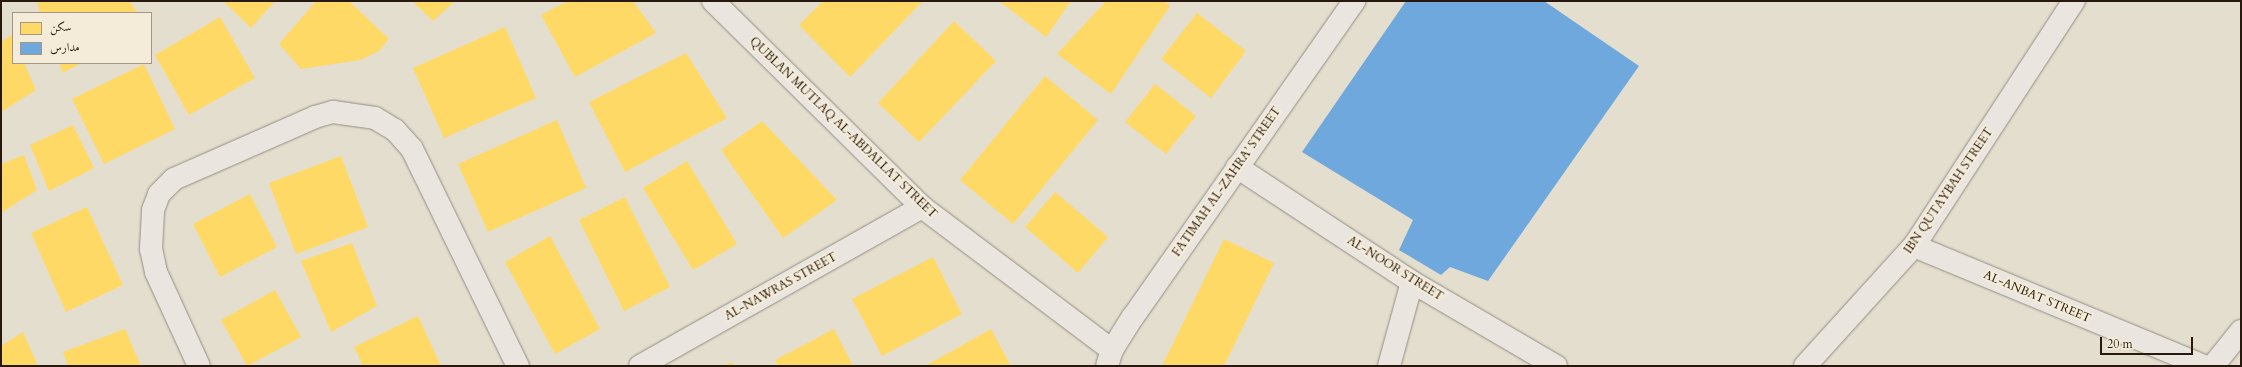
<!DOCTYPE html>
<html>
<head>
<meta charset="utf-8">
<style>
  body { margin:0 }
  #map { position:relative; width:2242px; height:367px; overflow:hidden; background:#e4dece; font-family:Cardo,Amiri,serif }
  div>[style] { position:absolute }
  .homes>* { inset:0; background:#ffd966 }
  .schools>* { inset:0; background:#6fa8dc }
  .roads { filter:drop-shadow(0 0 1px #938d83) drop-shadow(0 0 1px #938d83) }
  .street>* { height:22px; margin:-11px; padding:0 11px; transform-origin:11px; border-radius:11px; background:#eae6df }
  .secondary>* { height:22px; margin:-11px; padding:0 11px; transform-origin:11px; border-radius:11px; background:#eae6df }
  span { translate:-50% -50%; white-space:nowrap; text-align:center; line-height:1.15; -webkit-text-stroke:4px #f4ecd9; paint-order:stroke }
  .street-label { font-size:12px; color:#29180d }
  .frame { position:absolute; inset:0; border:2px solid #29180d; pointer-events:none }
  .legend { position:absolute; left:12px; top:12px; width:140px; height:52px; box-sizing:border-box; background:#f4ecd9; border:1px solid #a39787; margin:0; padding:5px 7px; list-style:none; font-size:12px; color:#29180d }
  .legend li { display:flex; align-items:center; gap:8px; height:20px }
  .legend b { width:20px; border:1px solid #a39787 }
  .scale { position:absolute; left:2100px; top:337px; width:93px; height:18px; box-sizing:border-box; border:2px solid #29180d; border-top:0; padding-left:5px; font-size:12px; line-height:14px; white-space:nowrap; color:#29180d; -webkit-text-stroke:3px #f4ecd9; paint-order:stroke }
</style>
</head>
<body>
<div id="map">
  <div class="homes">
    <i style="clip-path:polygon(40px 1px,129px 1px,138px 13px,40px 13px,37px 3px)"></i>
    <i style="clip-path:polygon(223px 1px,275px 1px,251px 28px)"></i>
    <i style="clip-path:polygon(316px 1px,349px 1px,389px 39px,379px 51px,360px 60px,301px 69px,279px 44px)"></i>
    <i style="clip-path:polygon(412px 1px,455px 1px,433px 21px)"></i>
    <i style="clip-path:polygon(568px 1px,633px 1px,656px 33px,575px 77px,541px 15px)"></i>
    <i style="clip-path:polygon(823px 1px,923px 1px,850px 77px,799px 25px)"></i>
    <i style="clip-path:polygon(999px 1px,1071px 1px,1046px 37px)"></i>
    <i style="clip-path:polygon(1106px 1px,1164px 1px,1170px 6px,1111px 94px,1057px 54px)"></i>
    <i style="clip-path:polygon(1197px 13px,1246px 51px,1211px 98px,1161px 59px)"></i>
    <i style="clip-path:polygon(220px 17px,255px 78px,189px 115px,155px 55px)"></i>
    <i style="clip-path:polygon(954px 21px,996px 61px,919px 142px,878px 103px)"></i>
    <i style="clip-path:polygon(505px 27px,536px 98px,444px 138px,413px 68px)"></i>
    <i style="clip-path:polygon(12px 35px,13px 63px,24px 63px,36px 90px,1px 112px,1px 42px)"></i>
    <i style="clip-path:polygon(686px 53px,727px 118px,625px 172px,589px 102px)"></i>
    <i style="clip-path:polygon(59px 63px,81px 63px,63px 73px)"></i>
    <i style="clip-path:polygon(144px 64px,175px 129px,104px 164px,72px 99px)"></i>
    <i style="clip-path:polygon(1045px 76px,1098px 120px,1013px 224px,960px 180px)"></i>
    <i style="clip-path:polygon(1155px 84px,1196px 116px,1166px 154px,1125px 122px)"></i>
    <i style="clip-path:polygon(557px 120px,586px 188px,488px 232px,458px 164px)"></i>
    <i style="clip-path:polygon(762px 121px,837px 200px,783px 238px,721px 150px)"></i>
    <i style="clip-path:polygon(73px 125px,94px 168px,49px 191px,30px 145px)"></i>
    <i style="clip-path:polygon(24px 155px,37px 190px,1px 213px,1px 164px)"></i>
    <i style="clip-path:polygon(341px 156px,368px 227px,296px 254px,269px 183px)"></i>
    <i style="clip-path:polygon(687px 161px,737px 244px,693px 270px,643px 188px)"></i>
    <i style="clip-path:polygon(1055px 192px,1108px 237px,1078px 273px,1025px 227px)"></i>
    <i style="clip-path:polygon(250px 194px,277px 247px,220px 277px,193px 224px)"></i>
    <i style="clip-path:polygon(625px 197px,670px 287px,624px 311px,579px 220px)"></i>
    <i style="clip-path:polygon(87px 207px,123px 285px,66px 312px,31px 233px)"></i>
    <i style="clip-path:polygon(550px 236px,600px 329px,555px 354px,505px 262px)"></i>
    <i style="clip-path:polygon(1224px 239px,1274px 263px,1224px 366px,1162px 366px)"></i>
    <i style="clip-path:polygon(352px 243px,377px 306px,331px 332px,301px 261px)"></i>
    <i style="clip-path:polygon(933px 257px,962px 314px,882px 356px,852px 299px)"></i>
    <i style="clip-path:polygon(275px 290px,301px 337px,247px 366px,221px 320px)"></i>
    <i style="clip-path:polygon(418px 316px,441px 366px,363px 366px,354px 347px)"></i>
    <i style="clip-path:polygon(125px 329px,141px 366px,68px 366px,63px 352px)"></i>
    <i style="clip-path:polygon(834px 329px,853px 366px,778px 366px,775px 360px)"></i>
    <i style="clip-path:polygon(991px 329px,1011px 366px,925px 366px)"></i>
    <i style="clip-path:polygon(23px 332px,38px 366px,1px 366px,1px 346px)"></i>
    <i style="clip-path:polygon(732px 362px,734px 366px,724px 366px)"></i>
  </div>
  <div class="schools">
    <i style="clip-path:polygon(1406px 1px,1544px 1px,1639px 66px,1488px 281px,1450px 267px,1441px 275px,1399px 250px,1413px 220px,1302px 152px)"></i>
  </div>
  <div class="roads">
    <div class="street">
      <i style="left:713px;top:1px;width:293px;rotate:44.6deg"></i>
      <i style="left:922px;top:207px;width:238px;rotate:37deg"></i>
      <i style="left:1237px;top:167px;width:209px;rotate:33.3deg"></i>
      <i style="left:1412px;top:282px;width:167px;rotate:30.3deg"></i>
      <i style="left:1914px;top:246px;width:314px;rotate:22.5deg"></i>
      <i style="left:199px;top:366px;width:103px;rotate:-114.6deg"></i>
      <i style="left:156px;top:272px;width:24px;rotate:-102deg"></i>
      <i style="left:151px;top:249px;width:39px;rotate:-87deg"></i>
      <i style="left:153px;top:210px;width:17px;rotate:-69deg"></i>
      <i style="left:159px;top:194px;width:21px;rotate:-45deg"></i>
      <i style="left:174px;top:179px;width:154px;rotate:-23.7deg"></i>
      <i style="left:315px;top:117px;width:19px;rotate:-16deg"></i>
      <i style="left:333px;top:112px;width:42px;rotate:8.1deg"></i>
      <i style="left:375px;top:118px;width:23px;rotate:31deg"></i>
      <i style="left:395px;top:130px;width:25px;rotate:48deg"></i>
      <i style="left:412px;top:149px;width:242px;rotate:64deg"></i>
      <i style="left:640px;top:366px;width:324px;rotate:-29.4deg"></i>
      <i style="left:1389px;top:366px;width:87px;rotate:-74.7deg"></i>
      <i style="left:1805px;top:366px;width:162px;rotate:-47.8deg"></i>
      <i style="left:1914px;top:246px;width:293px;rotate:-56.9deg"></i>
    </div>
    <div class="secondary">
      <i style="left:1107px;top:366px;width:17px;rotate:-73deg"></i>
      <i style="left:1112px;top:350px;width:39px;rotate:-58deg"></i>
      <i style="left:1133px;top:317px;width:386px;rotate:-55deg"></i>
      <i style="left:2213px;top:366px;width:45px;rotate:-51.3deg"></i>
    </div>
  </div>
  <div class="street-label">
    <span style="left:843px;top:128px;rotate:44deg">QUBLAN MUTLAQ AL-ABDALLAT STREET</span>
    <span style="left:1227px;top:182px;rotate:-55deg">FATIMAH AL-ZAHRA’ STREET</span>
    <span style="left:1949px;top:191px;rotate:-56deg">IBN QUTAYBAH STREET</span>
    <span style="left:1395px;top:269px;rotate:32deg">AL-NOOR STREET</span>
    <span style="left:781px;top:287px;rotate:-29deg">AL-NAWRAS STREET</span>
    <span style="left:2037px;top:297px;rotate:23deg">AL-ANBAT STREET</span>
  </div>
  <div class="frame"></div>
  <ul class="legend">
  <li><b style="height:11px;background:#ffd966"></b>سكن</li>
  <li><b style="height:11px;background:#6fa8dc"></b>مدارس</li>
  </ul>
  <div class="scale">20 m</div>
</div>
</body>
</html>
